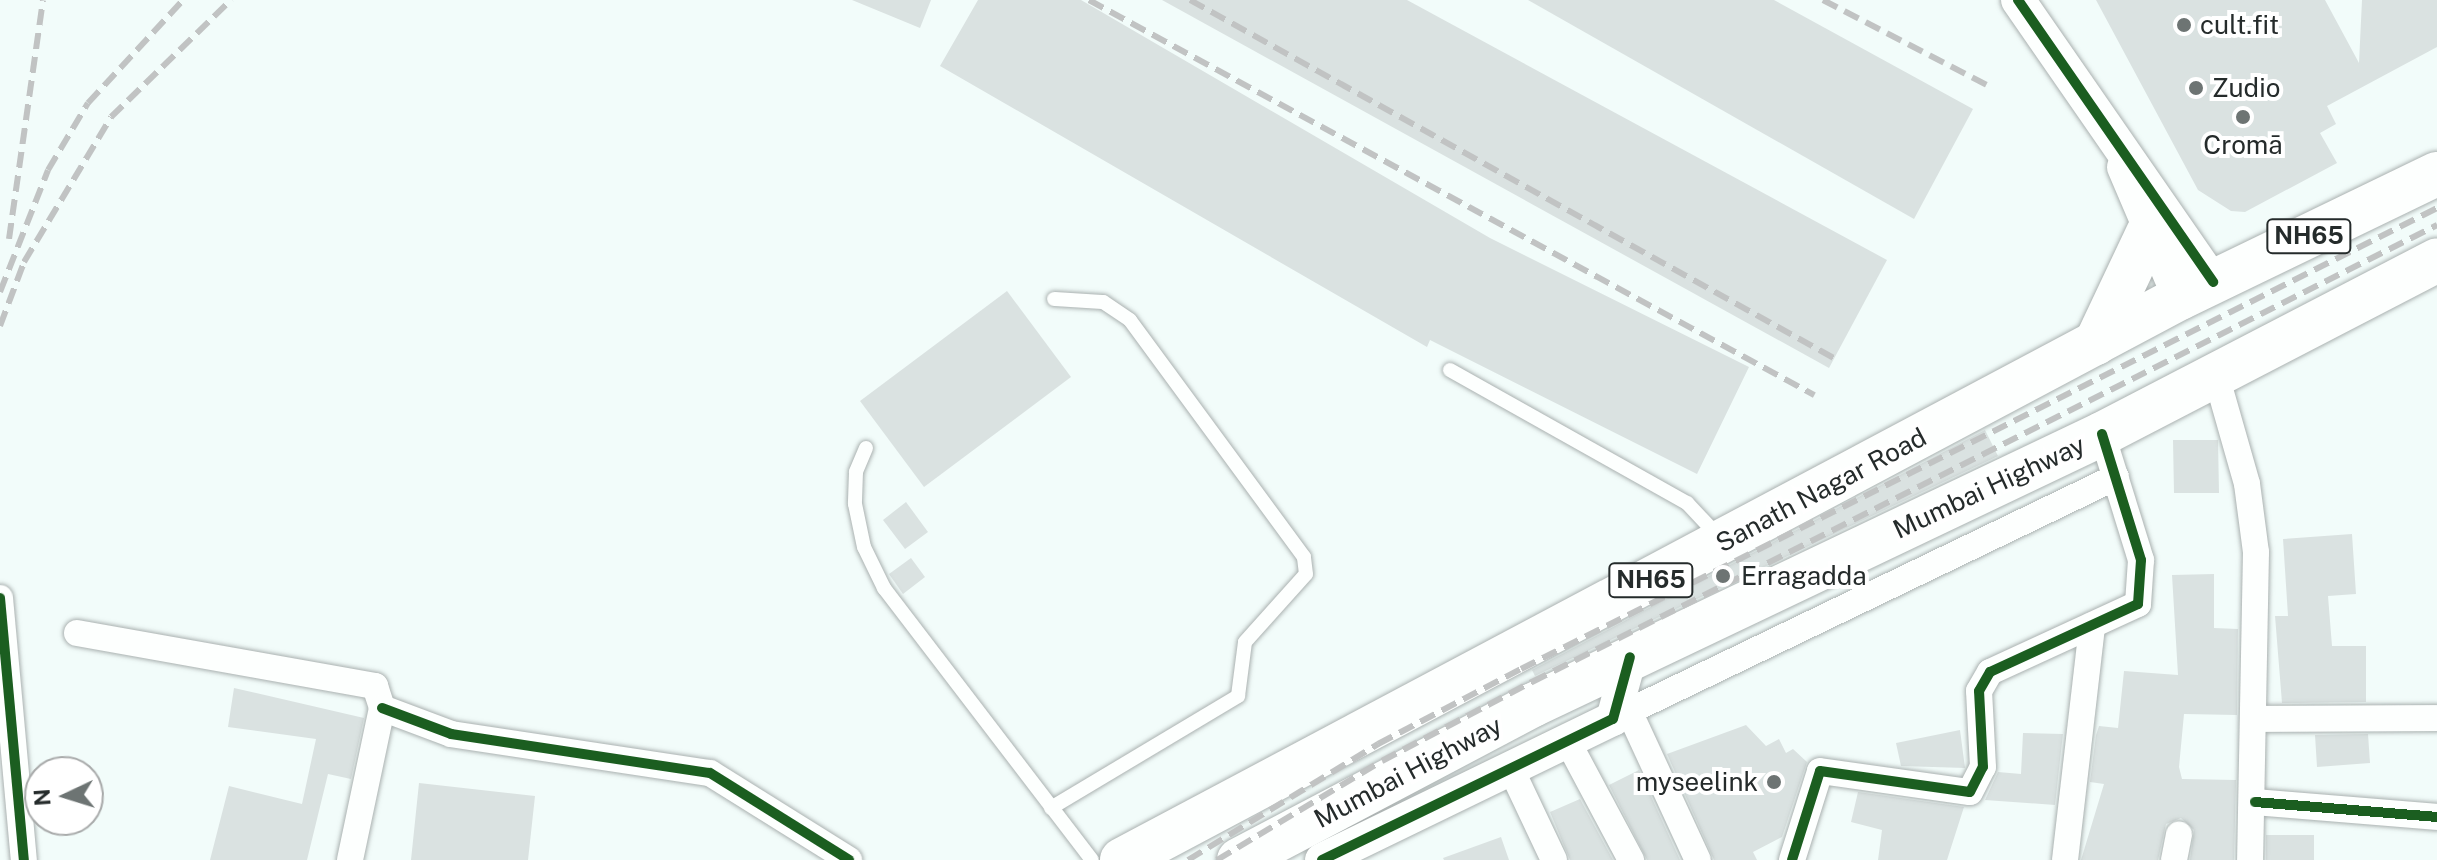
<!DOCTYPE html>
<html>
<head>
<meta charset="utf-8">
<style>
  body { margin:0 }
  #map { position:relative; width:2437px; height:860px; overflow:hidden; background:#f2fcfa; font-family:"Public Sans",sans-serif }
  div>[style] { position:absolute }
  .building>* { inset:0; background:#dae2e1 }
  .roads { filter:drop-shadow(0 0 2px #aab1b0) drop-shadow(0 0 2px #aab1b0) }
  .service>* { height:14px; margin:-7px; padding:0 7px; transform-origin:7px; border-radius:7px; background:#fdfffe }
  .minor>* { height:26px; margin:-13px; padding:0 13px; transform-origin:13px; border-radius:13px; background:#fdfffe }
  .tertiary>* { height:34px; margin:-17px; padding:0 17px; transform-origin:17px; border-radius:17px; background:#fdfffe }
  .trunk>* { height:44px; margin:-22px; padding:0 22px; transform-origin:22px; border-radius:22px; background:#fdfffe }
  .rail>* { height:6px; margin-top:-3px; transform-origin:0; background:repeating-linear-gradient(90deg,#c1c3c3 0 16px,transparent 0 24px) }
  .cycleway>* { height:10px; margin:-5px; padding:0 5px; transform-origin:5px; border-radius:5px; background:#1b5e20 }
  .dots>* { width:22px; height:22px; translate:-50% -50%; box-sizing:border-box; border:4px solid #fff; border-radius:50% }
  span { translate:-50% -50%; white-space:nowrap; text-align:center; line-height:1.15; -webkit-text-stroke:8px #fff; paint-order:stroke }
  .shield-label span { padding:2px 6px; background:#fff; border:2px solid; border-radius:6px; -webkit-text-stroke-width:0 }
  .shield-label { font-size:24px; color:#252b2b; font-weight:700 }
  .poi-label { font-size:26px; color:#252b2b }
  .left { translate:0 -50%; text-align:left }
  .right { translate:-100% -50%; text-align:right }
  .street-label { font-size:26px; color:#252b2b }
  .north { position:absolute; left:24px; top:756px; width:80px; height:80px; box-sizing:border-box; background:#fff; border:2px solid #a8aaaa; border-radius:50%; rotate:266deg; font-size:22px; font-weight:700; line-height:32px; text-align:center; color:#252b2b }
  .north::after { content:''; display:block; margin:auto; width:28px; height:36px; background:#6d7473; clip-path:polygon(50% 0,100% 100%,50% 72%,0 100%) }
</style>
</head>
<body>
<div id="map">
  <div class="building">
    <i style="clip-path:polygon(852px 0,931px 0,920px 28px)"></i>
    <i style="clip-path:polygon(978px 0,1081px 0,1490px 238px,1749px 367px,1697px 474px,1430px 340px,1427px 347px,940px 66px)"></i>
    <i style="clip-path:polygon(1162px 0,1407px 0,1887px 260px,1829px 368px)"></i>
    <i style="clip-path:polygon(1528px 0,1774px 0,1973px 109px,1914px 219px)"></i>
    <i style="clip-path:polygon(2096px 0,2325px 0,2359px 63px,2362px 0,2437px 0,2437px 47px,2327px 106px,2336px 124px,2320px 133px,2337px 163px,2245px 212px,2231px 211px,2198px 190px)"></i>
    <i style="clip-path:polygon(1007px 291px,1071px 377px,924px 487px,860px 401px)"></i>
    <i style="clip-path:polygon(1985px 430px,1998px 456px,1535px 676px,1532px 670px)"></i>
    <i style="clip-path:polygon(2173px 440px,2218px 440px,2219px 493px,2174px 493px)"></i>
    <i style="clip-path:polygon(906px 502px,928px 532px,905px 549px,883px 520px)"></i>
    <i style="clip-path:polygon(2352px 534px,2356px 594px,2328px 596px,2332px 646px,2366px 646px,2366px 702px,2282px 703px,2275px 616px,2288px 616px,2283px 539px)"></i>
    <i style="clip-path:polygon(911px 558px,925px 577px,903px 594px,889px 574px)"></i>
    <i style="clip-path:polygon(2214px 574px,2214px 628px,2238px 629px,2237px 715px,2184px 714px,2179px 767px,2182px 779px,2236px 780px,2234px 860px,2190px 860px,2194px 830px,2181px 818px,2166px 824px,2158px 860px,2081px 860px,2104px 784px,2090px 782px,2096px 735px,2099px 726px,2118px 728px,2124px 671px,2178px 675px,2172px 575px)"></i>
    <i style="clip-path:polygon(234px 688px,364px 718px,351px 779px,328px 774px,307px 860px,210px 860px,229px 786px,302px 804px,316px 739px,228px 727px)"></i>
    <i style="clip-path:polygon(1746px 725px,1766px 746px,1779px 739px,1786px 753px,1793px 749px,1807px 762px,1782px 837px,1753px 852px,1757px 860px,1714px 860px,1667px 754px)"></i>
    <i style="clip-path:polygon(1960px 730px,1965px 768px,1901px 766px,1896px 743px)"></i>
    <i style="clip-path:polygon(2023px 733px,2063px 734px,2055px 805px,1985px 800px,1998px 772px,2021px 774px)"></i>
    <i style="clip-path:polygon(2368px 734px,2370px 763px,2317px 767px,2315px 735px)"></i>
    <i style="clip-path:polygon(1639px 770px,1680px 860px,1647px 860px,1609px 785px)"></i>
    <i style="clip-path:polygon(419px 783px,535px 796px,528px 860px,411px 860px)"></i>
    <i style="clip-path:polygon(1858px 792px,1964px 807px,1947px 860px,1878px 860px,1882px 830px,1851px 822px)"></i>
    <i style="clip-path:polygon(1580px 799px,1613px 860px,1570px 860px,1550px 812px)"></i>
    <i style="clip-path:polygon(2266px 835px,2314px 835px,2314px 860px,2266px 860px)"></i>
    <i style="clip-path:polygon(1501px 837px,1509px 860px,1444px 860px,1443px 858px)"></i>
  </div>
  <div class="roads">
    <div class="service">
      <i style="left:1450px;top:370px;width:272px;rotate:29.3deg"></i>
      <i style="left:1687px;top:503px;width:45px;rotate:46.8deg"></i>
      <i style="left:866px;top:448px;width:26px;rotate:113deg"></i>
      <i style="left:856px;top:472px;width:32px;rotate:92deg"></i>
      <i style="left:855px;top:504px;width:44px;rotate:78.2deg"></i>
      <i style="left:864px;top:547px;width:46px;rotate:64deg"></i>
      <i style="left:884px;top:588px;width:342px;rotate:52.6deg"></i>
      <i style="left:1051px;top:808px;width:218px;rotate:-30.9deg"></i>
      <i style="left:1238px;top:696px;width:54px;rotate:-82.6deg"></i>
      <i style="left:1245px;top:642px;width:91px;rotate:-48.1deg"></i>
      <i style="left:1306px;top:574px;width:17px;rotate:-97deg"></i>
      <i style="left:1304px;top:557px;width:294px;rotate:-126.3deg"></i>
      <i style="left:1130px;top:320px;width:32px;rotate:-146deg"></i>
      <i style="left:1103px;top:302px;width:49px;rotate:-176.5deg"></i>
    </div>
    <div class="minor">
      <i style="left:2216px;top:375px;width:113px;rotate:74.1deg"></i>
      <i style="left:2247px;top:484px;width:69px;rotate:82.5deg"></i>
      <i style="left:2256px;top:552px;width:308px;rotate:91.1deg"></i>
      <i style="left:0;top:598px;width:263px;rotate:84.8deg"></i>
      <i style="left:77px;top:633px;width:303px;rotate:10.1deg"></i>
      <i style="left:375px;top:686px;width:23px;rotate:72deg"></i>
      <i style="left:382px;top:708px;width:155px;rotate:101.9deg"></i>
      <i style="left:382px;top:708px;width:74px;rotate:20.6deg"></i>
      <i style="left:451px;top:734px;width:262px;rotate:8.6deg"></i>
      <i style="left:710px;top:773px;width:164px;rotate:32deg"></i>
      <i style="left:1629px;top:711px;width:164px;rotate:65.2deg"></i>
      <i style="left:1613px;top:719px;width:558px;rotate:-25.69deg"></i>
      <i style="left:2256px;top:719px;width:181px;rotate:-0.3deg"></i>
      <i style="left:1568px;top:742px;width:134px;rotate:61.9deg"></i>
      <i style="left:1512px;top:771px;width:98px;rotate:64.7deg"></i>
      <i style="left:2255px;top:802px;width:183px;rotate:4.7deg"></i>
      <i style="left:1792px;top:860px;width:93px;rotate:-72.5deg"></i>
      <i style="left:1820px;top:771px;width:151px;rotate:8deg"></i>
      <i style="left:1970px;top:792px;width:28px;rotate:-63deg"></i>
      <i style="left:1983px;top:767px;width:76px;rotate:-93deg"></i>
      <i style="left:1979px;top:691px;width:22px;rotate:-60deg"></i>
      <i style="left:1990px;top:672px;width:163px;rotate:-24.7deg"></i>
      <i style="left:2138px;top:604px;width:44px;rotate:-86.1deg"></i>
      <i style="left:2141px;top:560px;width:132px;rotate:-107.2deg"></i>
      <i style="left:2065px;top:860px;width:236px;rotate:-83.4deg"></i>
      <i style="left:2174px;top:860px;width:26px;rotate:-79deg"></i>
    </div>
    <div class="tertiary">
      <i style="left:2018px;top:0;width:343px;rotate:55.3deg"></i>
      <i style="left:2124px;top:167px;width:142px;rotate:66.9deg"></i>
      <i style="left:1322px;top:860px;width:323px;rotate:-25.9deg"></i>
      <i style="left:1613px;top:719px;width:64px;rotate:-74.7deg"></i>
    </div>
    <div class="trunk">
      <i style="left:2096px;top:343px;width:122px;rotate:-64.7deg"></i>
      <i style="left:1122px;top:860px;width:1198px;rotate:-27.98deg"></i>
      <i style="left:2180px;top:298px;width:285px;rotate:-25.8deg"></i>
      <i style="left:1239px;top:860px;width:332px;rotate:-27.8deg"></i>
      <i style="left:1533px;top:705px;width:630px;rotate:-25.47deg"></i>
      <i style="left:2102px;top:434px;width:377px;rotate:-27.4deg"></i>
    </div>
  </div>
  <div class="rail">
    <i style="left:1089px;top:0;width:826px;rotate:28.58deg"></i>
    <i style="left:1190px;top:0;width:743px;rotate:29.08deg"></i>
    <i style="left:1823px;top:0;width:187px;rotate:27.4deg"></i>
    <i style="left:9px;top:239px;width:241px;rotate:-81.9deg"></i>
    <i style="left:0;top:292px;width:131px;rotate:-68.5deg"></i>
    <i style="left:48px;top:170px;width:78px;rotate:-59.2deg"></i>
    <i style="left:88px;top:103px;width:140px;rotate:-47.3deg"></i>
    <i style="left:0;top:326px;width:68px;rotate:-69.4deg"></i>
    <i style="left:24px;top:262px;width:169px;rotate:-59deg"></i>
    <i style="left:111px;top:117px;width:168px;rotate:-44.3deg"></i>
    <i style="left:1188px;top:860px;width:223px;rotate:-31.4deg"></i>
    <i style="left:1378px;top:744px;width:161px;rotate:-27.7deg"></i>
    <i style="left:1521px;top:669px;width:1025px;rotate:-26.71deg"></i>
    <i style="left:1217px;top:860px;width:192px;rotate:-31deg"></i>
    <i style="left:1382px;top:761px;width:170px;rotate:-27.8deg"></i>
    <i style="left:1532px;top:682px;width:1014px;rotate:-26.79deg"></i>
  </div>
  <div class="cycleway">
    <i style="left:2018px;top:0;width:343px;rotate:55.3deg"></i>
    <i style="left:0;top:598px;width:263px;rotate:84.8deg"></i>
    <i style="left:382px;top:708px;width:74px;rotate:20.6deg"></i>
    <i style="left:451px;top:734px;width:262px;rotate:8.6deg"></i>
    <i style="left:710px;top:773px;width:164px;rotate:32deg"></i>
    <i style="left:2255px;top:802px;width:183px;rotate:4.7deg"></i>
    <i style="left:1322px;top:860px;width:323px;rotate:-25.9deg"></i>
    <i style="left:1613px;top:719px;width:64px;rotate:-74.7deg"></i>
    <i style="left:1792px;top:860px;width:93px;rotate:-72.5deg"></i>
    <i style="left:1820px;top:771px;width:151px;rotate:8deg"></i>
    <i style="left:1970px;top:792px;width:28px;rotate:-63deg"></i>
    <i style="left:1983px;top:767px;width:76px;rotate:-93deg"></i>
    <i style="left:1979px;top:691px;width:22px;rotate:-60deg"></i>
    <i style="left:1990px;top:672px;width:163px;rotate:-24.7deg"></i>
    <i style="left:2138px;top:604px;width:44px;rotate:-86.1deg"></i>
    <i style="left:2141px;top:560px;width:132px;rotate:-107.2deg"></i>
  </div>
  <div class="dots">
    <i style="left:2184px;top:25px;background:#6d7473"></i>
    <i style="left:2196px;top:88px;background:#6d7473"></i>
    <i style="left:2243px;top:117px;background:#6d7473"></i>
    <i style="left:1723px;top:576px;background:#6d7473"></i>
    <i style="left:1774px;top:782px;background:#6d7473"></i>
  </div>
  <div class="shield-label">
    <span style="left:2309px;top:236px">NH65</span>
    <span style="left:1651px;top:580px">NH65</span>
  </div>
  <div class="poi-label">
    <span class="left" style="left:2200px;top:25px">cult.fit</span>
    <span class="left" style="left:2212px;top:88px">Zudio</span>
    <span style="left:2243px;top:145px">Cromā</span>
    <span class="left" style="left:1741px;top:576px">Erragadda</span>
    <span class="right" style="left:1758px;top:782px">myseelink</span>
  </div>
  <div class="street-label">
    <span style="left:1989px;top:487px;rotate:-25deg">Mumbai Highway</span>
    <span style="left:1821px;top:490px;rotate:-28deg">Sanath Nagar Road</span>
    <span style="left:1408px;top:772px;rotate:-28deg">Mumbai Highway</span>
  </div>
  <div class="north">N</div>
</div>
</body>
</html>
